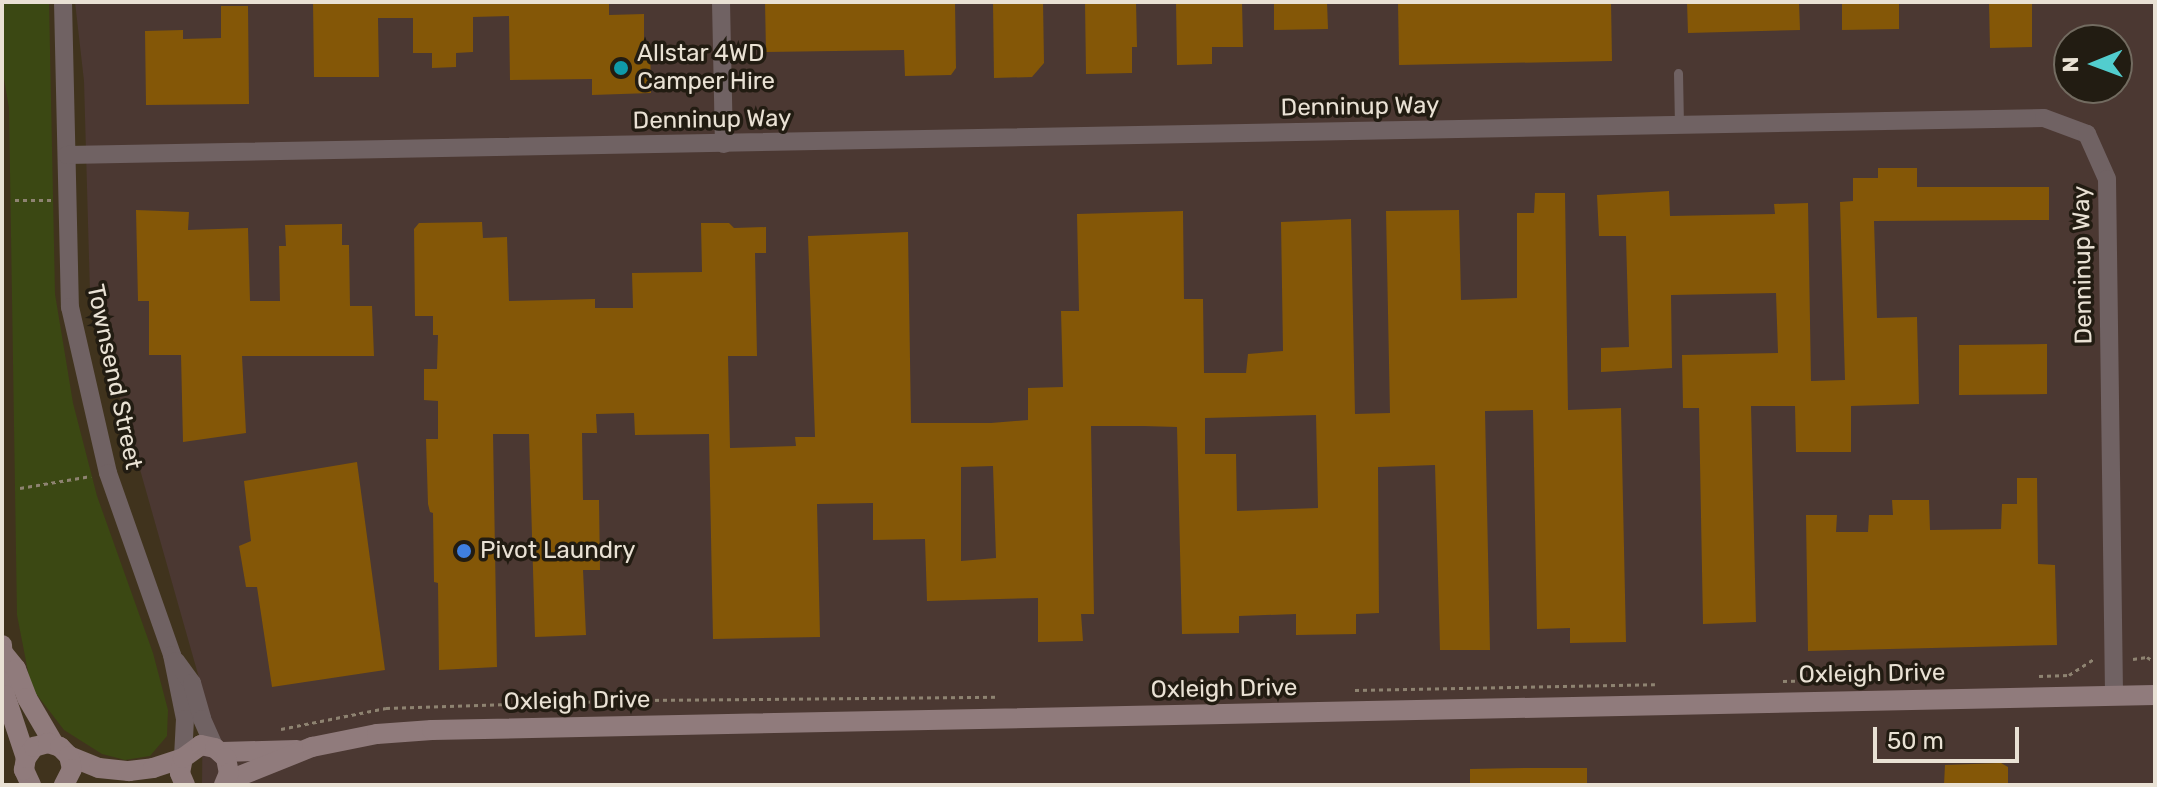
<!DOCTYPE html>
<html>
<head>
<meta charset="utf-8">
<style>
  body { margin:0 }
  #map { position:relative; width:2157px; height:787px; overflow:hidden; background:#40331d; font-family:Rubik,sans-serif }
  div>[style] { position:absolute }
  .industrial>* { inset:0; background:#4b3832 }
  .green>* { inset:0; background:#3b4813 }
  .building>* { inset:0; background:#845707 }
  .path>* { height:3px; margin-top:-1.5px; transform-origin:0; background:repeating-linear-gradient(90deg,#8e8371 0 4px,transparent 0 8px) }
  .lane>* { height:9px; margin:-4.5px; padding:0 4.5px; transform-origin:4.5px; border-radius:4.5px; background:#706263 }
  .street>* { height:18px; margin:-9px; padding:0 9px; transform-origin:9px; border-radius:9px; background:#706263 }
  .secondary>* { height:20px; margin:-10px; padding:0 10px; transform-origin:10px; border-radius:10px; background:#907b7c }
  .dots>* { width:22px; height:22px; translate:-50% -50%; box-sizing:border-box; border:4px solid #221c12; border-radius:50% }
  span { translate:-50% -50%; white-space:nowrap; text-align:center; line-height:1.15; -webkit-text-stroke:7px #221c12; paint-order:stroke }
  .poi-label { font-size:24px; color:#e9e1d4 }
  .left { translate:0 -50%; text-align:left }
  .street-label { font-size:24px; color:#e9e1d4 }
  .frame { position:absolute; inset:0; border:4px solid #e9e1d4; pointer-events:none }
  .north { position:absolute; left:2053px; top:24px; width:80px; height:80px; box-sizing:border-box; background:#221c12; border:2px solid #726b60; border-radius:50%; rotate:269deg; font-size:22px; font-weight:700; line-height:32px; text-align:center; color:#e9e1d4 }
  .north::after { content:''; display:block; margin:auto; width:28px; height:36px; background:#52cdce; clip-path:polygon(50% 0,100% 100%,50% 72%,0 100%) }
  .scale { position:absolute; left:1873px; top:727px; width:146px; height:36px; box-sizing:border-box; border:4px solid #e9e1d4; border-top:0; padding-left:10px; font-size:24px; line-height:28px; white-space:nowrap; color:#e9e1d4; -webkit-text-stroke:6px #221c12; paint-order:stroke }
</style>
</head>
<body>
<div id="map">
  <div class="industrial">
    <i style="clip-path:polygon(evenodd,75px 2px,2155px 2px,2155px 785px,202px 785px,203px 692px,90px 293px,84px 81px,75px 2px,2069px 40px,2117px 40px,2117px 88px,2069px 88px,2069px 40px)"></i>
  </div>
  <div class="green">
    <i style="clip-path:polygon(2px 2px,49px 2px,55px 294px,73px 403px,97px 496px,153px 653px,168px 710px,167px 736px,150px 756px,125px 760px,102px 754px,64px 730px,31px 687px,17px 615px,9px 108px,2px 67px)"></i>
  </div>
  <div class="building">
    <i style="clip-path:polygon(313px 2px,609px 2px,609px 15px,644px 14px,644px 42px,650px 42px,651px 93px,592px 95px,592px 79px,510px 80px,509px 16px,473px 17px,473px 52px,456px 53px,456px 67px,432px 68px,432px 53px,413px 53px,413px 18px,378px 18px,379px 77px,314px 77px)"></i>
    <i style="clip-path:polygon(765px 2px,955px 2px,956px 68px,951px 75px,905px 76px,904px 50px,766px 52px)"></i>
    <i style="clip-path:polygon(993px 2px,1043px 2px,1044px 63px,1032px 77px,994px 78px)"></i>
    <i style="clip-path:polygon(1085px 2px,1136px 2px,1137px 47px,1132px 47px,1132px 73px,1086px 74px)"></i>
    <i style="clip-path:polygon(1176px 2px,1242px 2px,1243px 47px,1212px 47px,1212px 64px,1177px 65px)"></i>
    <i style="clip-path:polygon(1274px 2px,1327px 2px,1328px 29px,1274px 30px)"></i>
    <i style="clip-path:polygon(1398px 2px,1611px 2px,1612px 61px,1399px 65px)"></i>
    <i style="clip-path:polygon(1687px 2px,1799px 2px,1800px 30px,1688px 33px)"></i>
    <i style="clip-path:polygon(1842px 2px,1899px 2px,1899px 29px,1842px 30px)"></i>
    <i style="clip-path:polygon(1989px 2px,2032px 2px,2032px 47px,1990px 48px)"></i>
    <i style="clip-path:polygon(221px 6px,248px 6px,249px 104px,146px 105px,145px 31px,183px 30px,183px 39px,221px 38px)"></i>
    <i style="clip-path:polygon(1878px 168px,1917px 168px,1917px 187px,2049px 187px,2049px 220px,1874px 221px,1877px 318px,1917px 317px,1919px 404px,1851px 406px,1851px 452px,1796px 452px,1795px 406px,1751px 406px,1756px 622px,1703px 624px,1699px 408px,1683px 408px,1682px 355px,1778px 353px,1776px 293px,1671px 295px,1672px 368px,1601px 372px,1601px 348px,1629px 347px,1626px 236px,1599px 236px,1597px 195px,1669px 191px,1670px 216px,1775px 214px,1774px 204px,1808px 203px,1811px 381px,1845px 380px,1840px 202px,1853px 201px,1853px 178px,1878px 178px)"></i>
    <i style="clip-path:polygon(evenodd,1535px 193px,1565px 193px,1568px 410px,1621px 408px,1626px 642px,1570px 643px,1570px 628px,1537px 629px,1533px 410px,1485px 411px,1490px 650px,1440px 650px,1435px 465px,1378px 467px,1379px 613px,1356px 614px,1356px 634px,1296px 635px,1296px 614px,1239px 616px,1239px 633px,1182px 634px,1177px 427px,1144px 426px,1091px 426px,1094px 614px,1081px 614px,1083px 641px,1038px 642px,1038px 598px,927px 601px,925px 539px,873px 540px,873px 503px,817px 504px,820px 637px,713px 639px,709px 434px,635px 435px,634px 413px,596px 414px,597px 433px,582px 433px,583px 500px,599px 500px,600px 570px,583px 570px,586px 635px,535px 637px,529px 434px,493px 434px,497px 667px,439px 670px,438px 583px,434px 582px,433px 513px,430px 512px,428px 504px,426px 439px,438px 439px,438px 401px,424px 400px,424px 369px,437px 369px,438px 335px,433px 335px,433px 316px,415px 316px,414px 229px,419px 223px,482px 222px,483px 238px,507px 237px,509px 301px,595px 299px,595px 308px,633px 308px,632px 273px,702px 272px,701px 223px,729px 223px,734px 228px,766px 227px,766px 253px,755px 253px,757px 356px,728px 356px,730px 448px,796px 446px,795px 437px,815px 437px,808px 236px,908px 232px,911px 423px,991px 423px,1028px 420px,1028px 388px,1063px 387px,1061px 311px,1079px 311px,1077px 214px,1183px 211px,1184px 299px,1203px 299px,1204px 373px,1246px 373px,1248px 354px,1283px 351px,1281px 222px,1351px 219px,1355px 414px,1390px 413px,1386px 211px,1459px 210px,1461px 300px,1517px 298px,1517px 213px,1534px 213px,1535px 193px,1316px 415px,1318px 508px,1237px 511px,1236px 454px,1205px 454px,1205px 418px,1316px 415px,1535px 193px,993px 466px,996px 558px,961px 561px,961px 467px,993px 466px)"></i>
    <i style="clip-path:polygon(136px 210px,189px 212px,188px 230px,248px 228px,250px 301px,280px 301px,279px 246px,286px 246px,285px 225px,342px 224px,342px 245px,349px 245px,350px 306px,372px 306px,374px 356px,242px 356px,246px 433px,183px 442px,181px 355px,149px 355px,149px 301px,138px 301px)"></i>
    <i style="clip-path:polygon(2047px 344px,2047px 394px,1959px 395px,1959px 345px)"></i>
    <i style="clip-path:polygon(357px 462px,385px 670px,272px 687px,257px 587px,246px 587px,239px 546px,251px 541px,244px 481px)"></i>
    <i style="clip-path:polygon(2017px 478px,2037px 478px,2038px 564px,2055px 565px,2057px 645px,1808px 651px,1806px 515px,1837px 515px,1836px 532px,1868px 532px,1869px 515px,1893px 515px,1892px 500px,1929px 500px,1930px 530px,2001px 529px,2002px 504px,2017px 504px)"></i>
    <i style="clip-path:polygon(2001px 763px,2008px 767px,2008px 785px,1944px 785px,1945px 765px)"></i>
    <i style="clip-path:polygon(1523px 768px,1587px 768px,1587px 785px,1470px 785px,1470px 769px)"></i>
  </div>
  <div class="path">
    <i style="left:15px;top:200px;width:36px"></i>
    <i style="left:20px;top:488px;width:72px;rotate:-9.6deg"></i>
    <i style="left:2133px;top:659px;width:14px;rotate:-8deg"></i>
    <i style="left:2147px;top:657px;width:9px;rotate:32deg"></i>
    <i style="left:2039px;top:676px;width:30px;rotate:-2deg"></i>
    <i style="left:2069px;top:675px;width:30px;rotate:-33deg"></i>
    <i style="left:1783px;top:681px;width:136px;rotate:-1.3deg"></i>
    <i style="left:1355px;top:690px;width:300px;rotate:-1.1deg"></i>
    <i style="left:281px;top:729px;width:107px;rotate:-11.3deg"></i>
    <i style="left:386px;top:708px;width:253px;rotate:-1.8deg"></i>
    <i style="left:639px;top:700px;width:360px;rotate:-0.5deg"></i>
  </div>
  <div class="lane">
    <i style="left:1678px;top:73px;width:52px;rotate:88.9deg"></i>
  </div>
  <div class="street">
    <i style="left:63px;top:2px;width:305px;rotate:88.7deg"></i>
    <i style="left:70px;top:307px;width:170px;rotate:77.1deg"></i>
    <i style="left:108px;top:473px;width:193px;rotate:70.6deg"></i>
    <i style="left:172px;top:655px;width:65px;rotate:78.5deg"></i>
    <i style="left:185px;top:719px;width:38px;rotate:93deg"></i>
    <i style="left:721px;top:2px;width:142px;rotate:88.8deg"></i>
    <i style="left:67px;top:155px;width:1977px;rotate:-1.07deg"></i>
    <i style="left:2044px;top:118px;width:46px;rotate:20.4deg"></i>
    <i style="left:2087px;top:134px;width:49px;rotate:66deg"></i>
    <i style="left:2107px;top:179px;width:515px;rotate:89.22deg"></i>
    <i style="left:176px;top:661px;width:27px;rotate:54deg"></i>
    <i style="left:192px;top:683px;width:37px;rotate:74deg"></i>
    <i style="left:202px;top:719px;width:32px;rotate:66deg"></i>
  </div>
  <div class="secondary">
    <i style="left:2px;top:645px;width:50px;rotate:86.6deg"></i>
    <i style="left:5px;top:695px;width:66px;rotate:71.6deg"></i>
    <i style="left:4px;top:654px;width:19px;rotate:51deg"></i>
    <i style="left:16px;top:669px;width:31px;rotate:69deg"></i>
    <i style="left:27px;top:698px;width:53px;rotate:59.6deg"></i>
    <i style="left:222px;top:752px;width:75px;rotate:-1.5deg"></i>
    <i style="left:69px;top:756px;width:32px;rotate:22deg"></i>
    <i style="left:99px;top:768px;width:30px;rotate:6deg"></i>
    <i style="left:129px;top:771px;width:24px;rotate:-7deg"></i>
    <i style="left:153px;top:768px;width:32px;rotate:-18deg"></i>
    <i style="left:227px;top:781px;width:92px;rotate:-21.8deg"></i>
    <i style="left:312px;top:747px;width:66px;rotate:-11.3deg"></i>
    <i style="left:377px;top:734px;width:55px;rotate:-4.2deg"></i>
    <i style="left:432px;top:730px;width:1723px;rotate:-1.16deg"></i>
    <i style="left:31px;top:785px;width:17px;rotate:-115deg"></i>
    <i style="left:24px;top:770px;width:12px;rotate:-81deg"></i>
    <i style="left:26px;top:758px;width:14px;rotate:-54deg"></i>
    <i style="left:34px;top:747px;width:15px;rotate:-16deg"></i>
    <i style="left:48px;top:743px;width:13px;rotate:18deg"></i>
    <i style="left:60px;top:747px;width:13px;rotate:45deg"></i>
    <i style="left:69px;top:756px;width:13px;rotate:77deg"></i>
    <i style="left:72px;top:769px;width:18px;rotate:117deg"></i>
    <i style="left:185px;top:785px;width:13px;rotate:-113deg"></i>
    <i style="left:180px;top:773px;width:15px;rotate:-79deg"></i>
    <i style="left:183px;top:758px;width:22px;rotate:-36deg"></i>
    <i style="left:201px;top:745px;width:14px;rotate:12deg"></i>
    <i style="left:215px;top:748px;width:15px;rotate:42deg"></i>
    <i style="left:226px;top:758px;width:15px;rotate:79deg"></i>
    <i style="left:229px;top:773px;width:13px;rotate:113deg"></i>
  </div>
  <div class="dots">
    <i style="left:621px;top:68px;background:#0f9aa8"></i>
    <i style="left:464px;top:551px;background:#3f7fe0"></i>
  </div>
  <div class="poi-label">
    <span class="left" style="left:637px;top:68px">Allstar 4WD<br>Camper Hire</span>
    <span class="left" style="left:480px;top:551px">Pivot Laundry</span>
  </div>
  <div class="street-label">
    <span style="left:1360px;top:107px;rotate:-1deg">Denninup Way</span>
    <span style="left:712px;top:120px;rotate:-1deg">Denninup Way</span>
    <span style="left:2083px;top:265px;rotate:-91deg">Denninup Way</span>
    <span style="left:114px;top:377px;rotate:78deg">Townsend Street</span>
    <span style="left:1872px;top:674px;rotate:-1deg">Oxleigh Drive</span>
    <span style="left:1224px;top:689px;rotate:-1deg">Oxleigh Drive</span>
    <span style="left:577px;top:701px;rotate:-1deg">Oxleigh Drive</span>
  </div>
  <div class="frame"></div>
  <div class="north">N</div>
  <div class="scale">50 m</div>
</div>
</body>
</html>
